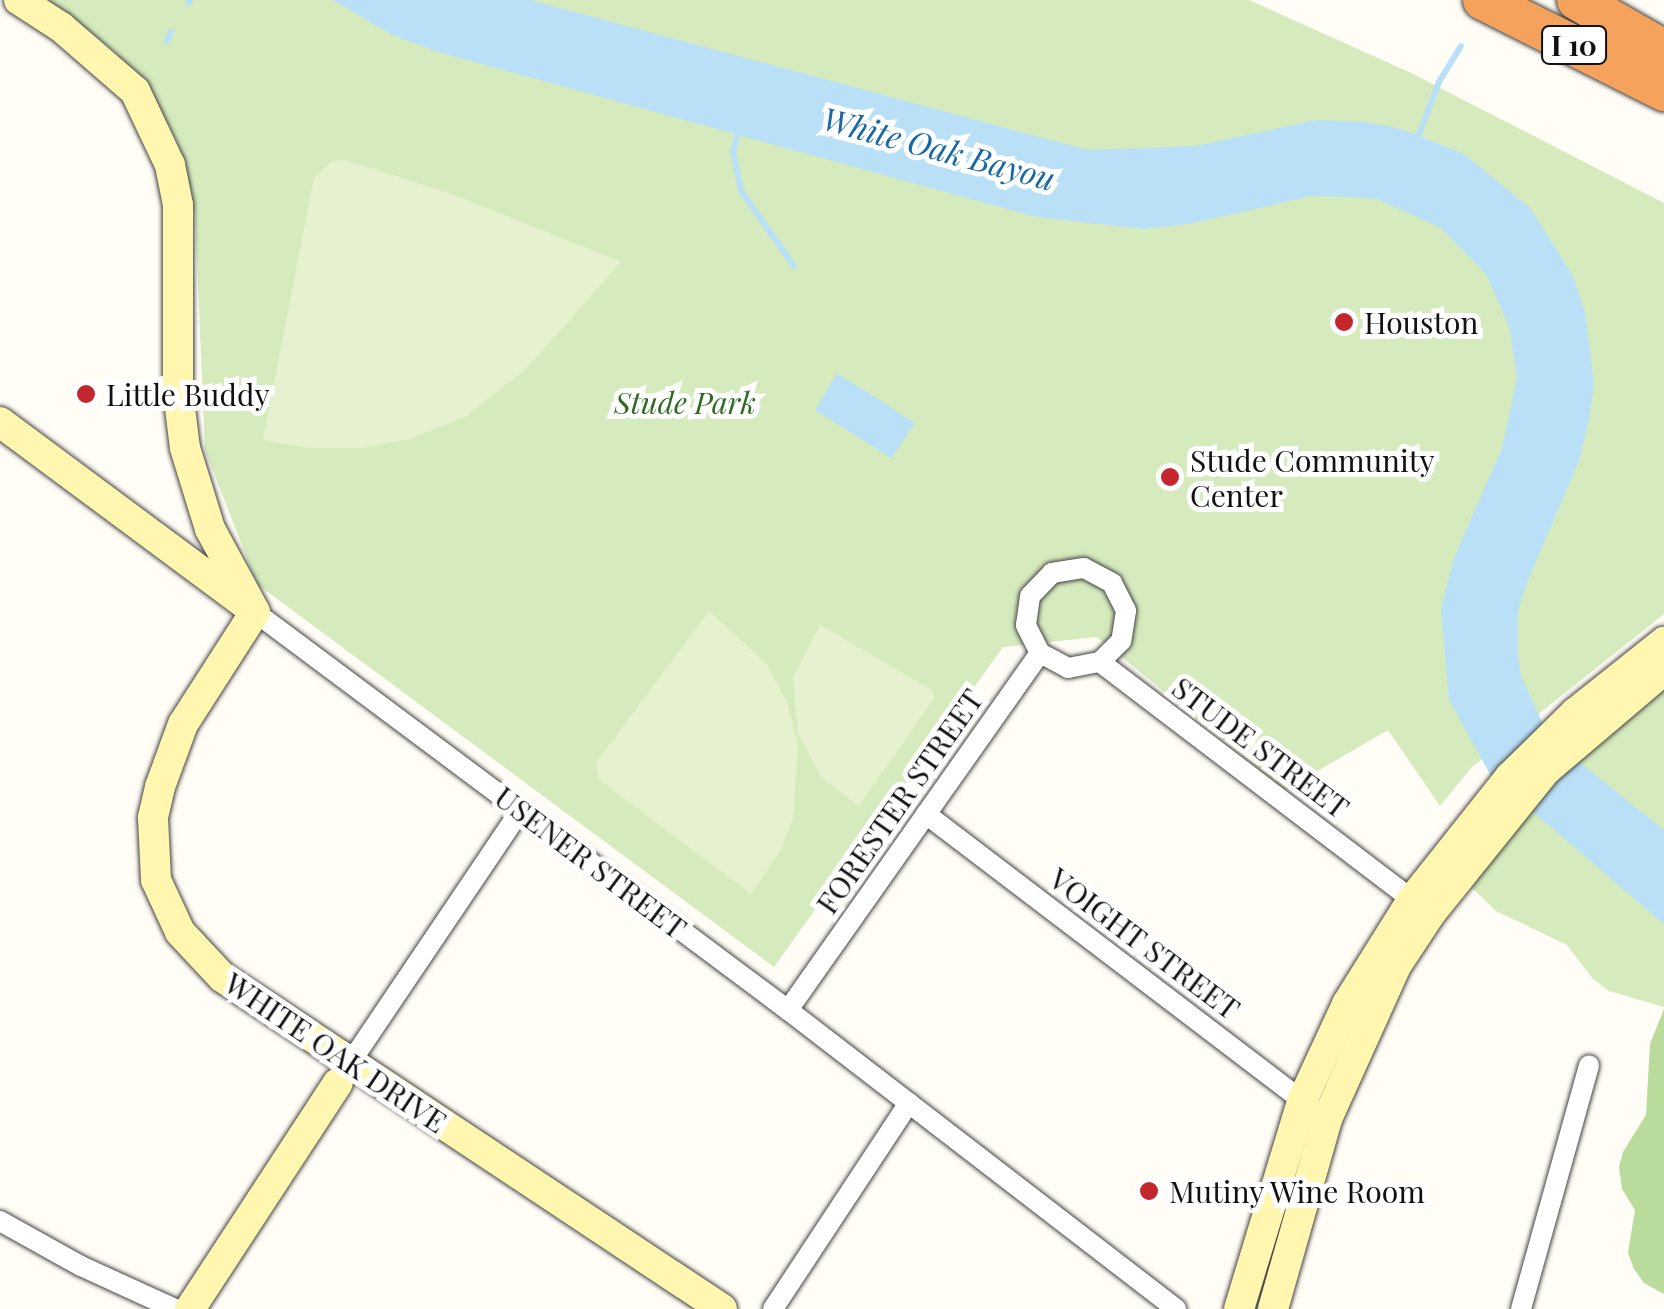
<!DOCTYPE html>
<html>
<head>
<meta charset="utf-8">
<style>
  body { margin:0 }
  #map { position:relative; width:1664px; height:1309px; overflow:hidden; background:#fffdf5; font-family:"Playfair Display",serif }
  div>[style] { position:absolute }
  .green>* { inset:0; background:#d5ebbd }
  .forest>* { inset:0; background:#b9dc9c }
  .pitch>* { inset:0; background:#e6f2cf }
  .water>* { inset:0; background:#b9e0f7 }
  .stream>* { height:6px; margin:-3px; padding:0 3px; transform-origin:3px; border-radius:3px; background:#b9e0f7 }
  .roads { filter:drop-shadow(0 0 2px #444) drop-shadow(0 0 2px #444) }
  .street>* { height:20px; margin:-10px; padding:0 10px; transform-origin:10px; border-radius:10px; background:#fff }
  .secondary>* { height:30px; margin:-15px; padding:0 15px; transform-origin:15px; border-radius:15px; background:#fff6b0 }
  .highway>* { height:40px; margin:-20px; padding:0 20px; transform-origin:20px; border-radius:20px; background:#f5a25d }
  .dots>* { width:28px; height:28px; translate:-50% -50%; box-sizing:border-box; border:5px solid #fff; border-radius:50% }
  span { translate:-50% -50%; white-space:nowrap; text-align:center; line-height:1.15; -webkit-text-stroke:10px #fff; paint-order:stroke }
  .shield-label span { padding:2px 8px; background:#fff; border:2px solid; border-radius:8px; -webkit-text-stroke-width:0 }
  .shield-label { font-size:28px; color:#111; font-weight:700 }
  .poi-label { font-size:30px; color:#111 }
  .left { translate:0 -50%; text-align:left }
  .park-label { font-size:30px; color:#2f6b1f; font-style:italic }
  .street-label { font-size:30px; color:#111 }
  .water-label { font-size:32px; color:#1768a6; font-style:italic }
</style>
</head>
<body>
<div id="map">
  <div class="green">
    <i style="clip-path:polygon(48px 0,1249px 0,1409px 72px,1664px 203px,1664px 614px,1472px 767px,1440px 806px,1388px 730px,1285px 790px,1097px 637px,1003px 647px,774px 967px,257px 584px,205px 450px,195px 213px,176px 139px,153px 97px,116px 52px)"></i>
    <i style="clip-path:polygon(1664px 678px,1664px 1007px,1609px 991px,1592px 978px,1567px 945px,1496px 911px,1470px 886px,1500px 838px)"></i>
  </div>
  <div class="forest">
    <i style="clip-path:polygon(1664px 1009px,1664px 1294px,1644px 1283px,1634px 1269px,1628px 1253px,1635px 1210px,1622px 1189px,1619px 1167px,1623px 1152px,1646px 1115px,1650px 1044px)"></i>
  </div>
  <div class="pitch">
    <i style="clip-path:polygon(344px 160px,446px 192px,621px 262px,525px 370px,466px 416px,412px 438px,363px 448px,308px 448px,263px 440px,314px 178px,331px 162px)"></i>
    <i style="clip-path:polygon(709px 611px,765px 662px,787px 702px,798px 746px,793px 819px,781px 849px,751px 894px,598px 779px,596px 763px)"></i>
    <i style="clip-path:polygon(820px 625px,932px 690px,934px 698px,859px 806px,822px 778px,798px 733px,793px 677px)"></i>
  </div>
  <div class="water">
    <i style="clip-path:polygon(333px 0,530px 0,1088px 150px,1196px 146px,1316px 120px,1366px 122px,1401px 129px,1464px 154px,1530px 208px,1572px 274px,1585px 312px,1594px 385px,1589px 419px,1580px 458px,1524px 590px,1518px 612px,1518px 654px,1521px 676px,1542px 722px,1578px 761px,1664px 830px,1664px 924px,1491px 776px,1449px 700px,1441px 609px,1453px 560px,1502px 448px,1517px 378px,1510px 329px,1486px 274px,1441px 228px,1377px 199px,1349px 197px,1311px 196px,1189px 224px,1144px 229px,1036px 217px,438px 52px,390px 34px)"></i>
    <i style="clip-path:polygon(837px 373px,915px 423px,891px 458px,815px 410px)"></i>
  </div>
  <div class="stream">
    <i style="left:189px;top:3px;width:3px;rotate:-72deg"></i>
    <i style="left:167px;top:41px;width:10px;rotate:-66deg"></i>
    <i style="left:739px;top:127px;width:26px;rotate:103deg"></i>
    <i style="left:733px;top:152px;width:40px;rotate:78deg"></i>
    <i style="left:741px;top:191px;width:92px;rotate:54.8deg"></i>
    <i style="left:1417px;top:139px;width:61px;rotate:-68.9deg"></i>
    <i style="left:1439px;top:82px;width:42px;rotate:-58.6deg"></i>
  </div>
  <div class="roads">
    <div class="street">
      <i style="left:255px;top:612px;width:665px;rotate:36.75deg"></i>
      <i style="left:788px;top:1010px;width:490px;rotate:37.6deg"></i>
      <i style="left:1040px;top:653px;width:31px;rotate:-117deg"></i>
      <i style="left:1026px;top:625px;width:29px;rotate:-82deg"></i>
      <i style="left:1030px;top:596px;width:32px;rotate:-46deg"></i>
      <i style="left:1052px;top:573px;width:32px;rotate:-9deg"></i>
      <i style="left:1084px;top:568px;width:32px;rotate:28deg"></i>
      <i style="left:1112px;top:583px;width:31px;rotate:63deg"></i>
      <i style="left:1126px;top:611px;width:30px;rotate:99deg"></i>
      <i style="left:1121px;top:641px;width:30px;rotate:135deg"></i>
      <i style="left:926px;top:814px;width:484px;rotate:37.3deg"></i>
      <i style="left:788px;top:1010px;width:437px;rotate:-54.8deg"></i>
      <i style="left:1040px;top:653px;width:32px;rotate:28deg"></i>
      <i style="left:1068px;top:668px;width:33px;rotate:-11deg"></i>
      <i style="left:1100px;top:662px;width:392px;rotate:37.3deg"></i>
      <i style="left:346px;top:1069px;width:313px;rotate:-56deg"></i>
      <i style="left:0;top:1221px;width:93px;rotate:29.1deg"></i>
      <i style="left:81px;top:1266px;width:103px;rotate:24.6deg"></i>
      <i style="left:773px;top:1309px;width:247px;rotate:-56.6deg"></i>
      <i style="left:1521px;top:1309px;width:253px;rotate:-74.4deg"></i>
    </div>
    <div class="secondary">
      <i style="left:19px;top:0;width:50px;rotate:32.7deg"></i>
      <i style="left:61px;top:27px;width:98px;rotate:40.9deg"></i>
      <i style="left:135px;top:91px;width:82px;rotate:64.7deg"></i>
      <i style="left:170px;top:165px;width:41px;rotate:78.7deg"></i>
      <i style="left:178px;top:205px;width:187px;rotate:90deg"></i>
      <i style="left:178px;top:392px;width:56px;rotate:82.9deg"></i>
      <i style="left:185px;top:448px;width:85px;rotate:72.8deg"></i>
      <i style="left:210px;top:529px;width:94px;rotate:61.5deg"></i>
      <i style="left:0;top:422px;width:310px;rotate:36.6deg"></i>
      <i style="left:255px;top:612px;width:133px;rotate:122.7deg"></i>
      <i style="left:183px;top:724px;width:67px;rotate:110.1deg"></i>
      <i style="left:160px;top:787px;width:32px;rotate:103deg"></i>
      <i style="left:153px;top:818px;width:62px;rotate:87.2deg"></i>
      <i style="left:156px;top:880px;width:57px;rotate:65.2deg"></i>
      <i style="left:180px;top:932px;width:62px;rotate:47deg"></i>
      <i style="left:222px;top:977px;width:600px;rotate:33.58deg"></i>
      <i style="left:190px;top:1309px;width:270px;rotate:-56.8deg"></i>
      <i style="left:1239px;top:1309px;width:217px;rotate:-73.1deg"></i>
      <i style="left:1302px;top:1101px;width:107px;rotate:-65.1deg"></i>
      <i style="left:1347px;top:1004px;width:123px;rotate:-58deg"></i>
      <i style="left:1412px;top:900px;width:157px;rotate:-51.5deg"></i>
      <i style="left:1510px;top:777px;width:91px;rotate:-44.6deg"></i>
      <i style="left:1575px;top:713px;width:114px;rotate:-38.6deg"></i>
      <i style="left:1273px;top:1309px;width:198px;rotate:-74.1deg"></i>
      <i style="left:1327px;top:1119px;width:168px;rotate:-65.7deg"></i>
      <i style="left:1396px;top:966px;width:64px;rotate:-56.6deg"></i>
      <i style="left:1431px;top:913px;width:184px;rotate:-51.2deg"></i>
      <i style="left:1546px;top:770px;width:155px;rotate:-40.3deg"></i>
    </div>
    <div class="highway">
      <i style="left:1483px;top:0;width:203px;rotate:26.7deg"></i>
      <i style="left:1577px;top:0;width:100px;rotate:29.9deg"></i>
    </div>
  </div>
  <div class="dots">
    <i style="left:1344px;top:322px;background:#c4262e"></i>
    <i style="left:86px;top:394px;background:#c4262e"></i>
    <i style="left:1170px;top:477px;background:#c4262e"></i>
    <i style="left:1149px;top:1191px;background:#c4262e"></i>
  </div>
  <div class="shield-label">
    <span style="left:1574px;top:45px">I 10</span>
  </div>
  <div class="poi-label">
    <span class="left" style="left:1364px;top:322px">Houston</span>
    <span class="left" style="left:106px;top:394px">Little Buddy</span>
    <span class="left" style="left:1190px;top:477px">Stude Community<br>Center</span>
    <span class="left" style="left:1169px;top:1191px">Mutiny Wine Room</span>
  </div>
  <div class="park-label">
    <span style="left:685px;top:402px">Stude Park</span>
  </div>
  <div class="street-label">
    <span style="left:1261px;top:747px;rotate:37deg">STUDE STREET</span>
    <span style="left:899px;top:801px;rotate:-55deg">FORESTER STREET</span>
    <span style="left:591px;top:862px;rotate:37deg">USENER STREET</span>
    <span style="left:1145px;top:943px;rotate:37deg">VOIGHT STREET</span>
    <span style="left:336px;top:1052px;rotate:34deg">WHITE OAK DRIVE</span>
  </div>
  <div class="water-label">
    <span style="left:939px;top:148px;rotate:15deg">White Oak Bayou</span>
  </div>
</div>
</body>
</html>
